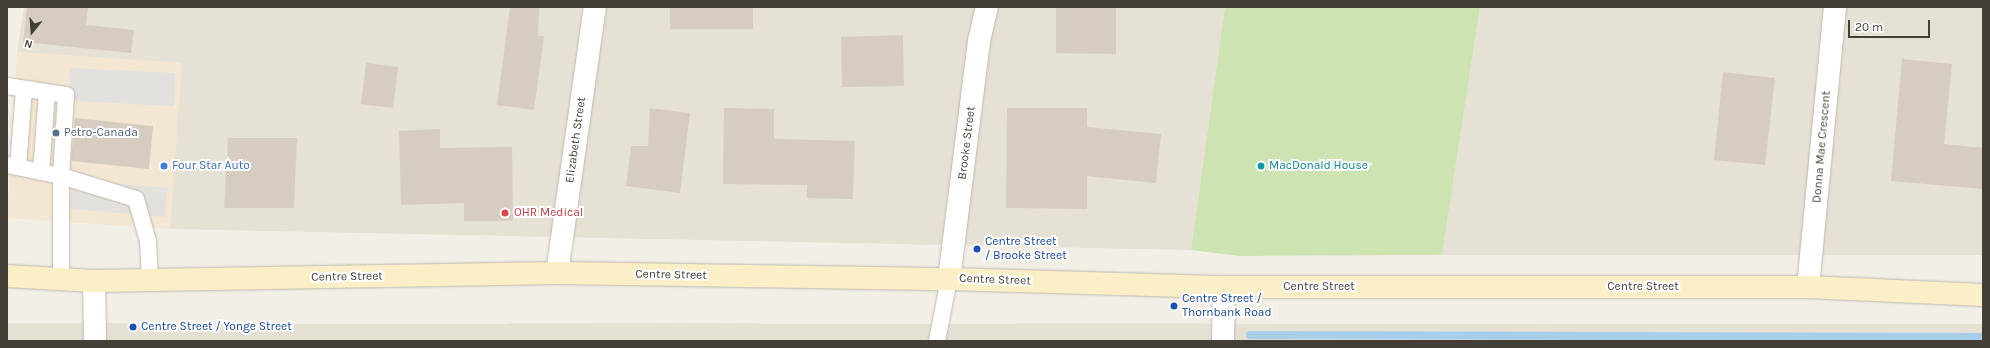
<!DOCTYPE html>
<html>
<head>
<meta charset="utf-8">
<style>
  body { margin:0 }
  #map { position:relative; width:1990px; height:348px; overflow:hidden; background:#f2efe7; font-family:Karla,sans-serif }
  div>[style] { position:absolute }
  .residential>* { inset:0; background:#e6e1d5 }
  .commercial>* { inset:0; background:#f3e6d3 }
  .green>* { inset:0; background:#cde4b2 }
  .parking>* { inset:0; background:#e3e1de }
  .stream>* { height:8px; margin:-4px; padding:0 4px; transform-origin:4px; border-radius:4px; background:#a7ceeb }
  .building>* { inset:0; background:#d6cdc0 }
  .roads { filter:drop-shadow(0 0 1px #c0b9ad) drop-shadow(0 0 1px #c0b9ad) }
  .service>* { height:16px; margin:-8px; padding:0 8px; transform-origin:8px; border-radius:8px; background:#fff }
  .minor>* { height:22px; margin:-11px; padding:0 11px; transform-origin:11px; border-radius:11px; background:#fff }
  .secondary>* { height:22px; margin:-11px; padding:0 11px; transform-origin:11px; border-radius:11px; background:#fbefc8 }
  .dots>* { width:11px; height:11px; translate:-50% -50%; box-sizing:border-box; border:2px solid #fff; border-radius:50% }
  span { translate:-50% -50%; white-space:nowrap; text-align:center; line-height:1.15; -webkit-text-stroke:4px #fff; paint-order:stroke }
  .service-label { font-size:12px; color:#4e5e75 }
  .left { translate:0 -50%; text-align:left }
  .street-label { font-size:12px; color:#443f36 }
  .shop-label { font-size:12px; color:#366cbe }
  .culture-label { font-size:12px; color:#0d838f }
  .health-label { font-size:12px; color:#be3a42 }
  .transit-label { font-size:12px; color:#164399 }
  .frame { position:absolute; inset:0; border:8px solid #443f36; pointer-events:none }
  .north { position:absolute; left:12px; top:12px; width:40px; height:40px; -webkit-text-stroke:3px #fff; paint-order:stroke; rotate:197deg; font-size:11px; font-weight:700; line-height:16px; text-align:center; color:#443f36 }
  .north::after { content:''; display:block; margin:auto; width:14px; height:18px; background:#443f36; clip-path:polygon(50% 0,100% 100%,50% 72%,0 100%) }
  .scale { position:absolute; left:1848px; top:20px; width:82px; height:18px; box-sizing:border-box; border:2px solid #443f36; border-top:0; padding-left:5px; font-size:12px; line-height:14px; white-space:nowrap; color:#443f36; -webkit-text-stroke:3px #fff; paint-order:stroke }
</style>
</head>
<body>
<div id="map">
  <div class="residential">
    <i style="clip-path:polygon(24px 7px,1225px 7px,1191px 250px,170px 229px,181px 63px,17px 52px)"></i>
    <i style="clip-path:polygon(1480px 7px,1983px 7px,1983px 255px,1442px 255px)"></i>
    <i style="clip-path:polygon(7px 323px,1983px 324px,1983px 341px,7px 341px)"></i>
  </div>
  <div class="commercial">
    <i style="clip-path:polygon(17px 52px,182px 63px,170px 229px,7px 218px)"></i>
  </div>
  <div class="green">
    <i style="clip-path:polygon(1225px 7px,1480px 7px,1442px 255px,1239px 256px,1191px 250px)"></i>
  </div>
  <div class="parking">
    <i style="clip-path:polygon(70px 68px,175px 73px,174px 106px,69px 101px)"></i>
    <i style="clip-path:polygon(73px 180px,168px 188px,165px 217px,70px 209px)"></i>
  </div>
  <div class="stream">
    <i style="left:1250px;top:335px;width:733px;rotate:0.16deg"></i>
  </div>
  <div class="building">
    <i style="clip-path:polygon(27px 7px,88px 7px,86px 25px,134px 30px,131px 53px,23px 42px)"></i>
    <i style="clip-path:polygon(510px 7px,539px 7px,538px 36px,544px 36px,534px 110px,497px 105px)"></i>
    <i style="clip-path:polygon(670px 7px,753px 7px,753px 29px,670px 29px)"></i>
    <i style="clip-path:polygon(1056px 7px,1116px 7px,1116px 54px,1056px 53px)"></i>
    <i style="clip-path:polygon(903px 35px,904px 86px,842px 87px,841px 37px)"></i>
    <i style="clip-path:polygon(1902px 59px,1952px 64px,1944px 144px,1983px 148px,1983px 189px,1891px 181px)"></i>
    <i style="clip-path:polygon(366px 63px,398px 67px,393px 108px,361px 104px)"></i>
    <i style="clip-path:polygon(1723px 72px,1775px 78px,1765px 165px,1714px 160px)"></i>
    <i style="clip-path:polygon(650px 108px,690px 113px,680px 193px,626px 186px,631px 146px,648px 146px)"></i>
    <i style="clip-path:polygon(724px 108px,774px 109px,774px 139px,855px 141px,853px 199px,807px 198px,807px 185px,723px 184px)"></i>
    <i style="clip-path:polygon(1007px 108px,1087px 108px,1087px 127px,1161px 134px,1156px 183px,1087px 176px,1087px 209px,1006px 208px)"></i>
    <i style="clip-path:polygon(75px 118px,153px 126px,149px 169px,71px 161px)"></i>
    <i style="clip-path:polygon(440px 129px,440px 148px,512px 147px,513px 221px,464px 221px,464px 203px,401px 205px,399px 131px)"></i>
    <i style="clip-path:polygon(228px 138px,297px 138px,294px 208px,224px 208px)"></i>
  </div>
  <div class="roads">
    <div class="service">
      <i style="left:7px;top:86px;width:60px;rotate:8.7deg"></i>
      <i style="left:66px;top:95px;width:81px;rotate:93.5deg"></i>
      <i style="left:61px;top:176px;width:55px;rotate:-168.5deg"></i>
      <i style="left:18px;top:167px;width:78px;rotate:-85.6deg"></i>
      <i style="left:41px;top:172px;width:79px;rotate:-85.7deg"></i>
      <i style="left:61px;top:280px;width:104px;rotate:-90deg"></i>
      <i style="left:61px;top:176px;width:78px;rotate:17deg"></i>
      <i style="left:136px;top:199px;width:44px;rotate:74.1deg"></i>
      <i style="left:148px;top:241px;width:39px;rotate:87deg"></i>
      <i style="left:937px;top:341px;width:63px;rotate:-79deg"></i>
    </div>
    <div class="minor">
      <i style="left:557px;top:273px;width:269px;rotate:-81.9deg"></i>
      <i style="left:949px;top:279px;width:240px;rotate:-82.8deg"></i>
      <i style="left:979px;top:41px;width:35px;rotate:-77deg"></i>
      <i style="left:94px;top:281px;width:60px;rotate:89deg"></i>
      <i style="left:1808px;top:287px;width:281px;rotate:-84.5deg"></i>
      <i style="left:1223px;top:341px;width:54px;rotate:-88.9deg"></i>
    </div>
    <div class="secondary">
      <i style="left:7px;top:276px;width:87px;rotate:3.3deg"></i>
      <i style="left:94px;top:281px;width:463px;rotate:-1deg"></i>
      <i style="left:557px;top:273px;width:392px;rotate:0.9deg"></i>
      <i style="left:949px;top:279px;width:275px;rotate:1.7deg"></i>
      <i style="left:1224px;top:287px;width:584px"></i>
      <i style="left:1808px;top:287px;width:175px;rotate:2.6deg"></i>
    </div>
  </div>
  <div class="dots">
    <i style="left:56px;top:133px;background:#5c6f8a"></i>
    <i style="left:164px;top:166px;background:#3f7fe0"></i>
    <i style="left:1261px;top:166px;background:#0f9aa8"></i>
    <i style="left:505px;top:213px;background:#e0444e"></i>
    <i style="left:977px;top:249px;background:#1a4fb4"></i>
    <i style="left:1174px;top:306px;background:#1a4fb4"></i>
    <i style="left:133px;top:327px;background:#1a4fb4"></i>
  </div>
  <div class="service-label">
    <span class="left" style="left:64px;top:133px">Petro-Canada</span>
  </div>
  <div class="street-label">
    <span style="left:576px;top:140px;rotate:-82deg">Elizabeth Street</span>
    <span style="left:967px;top:143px;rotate:-83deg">Brooke Street</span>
    <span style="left:1822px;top:147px;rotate:-85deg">Donna Mae Crescent</span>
    <span style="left:671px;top:275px;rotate:1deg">Centre Street</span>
    <span style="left:347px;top:277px;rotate:-1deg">Centre Street</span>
    <span style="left:995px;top:280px;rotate:2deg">Centre Street</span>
    <span style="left:1319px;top:287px">Centre Street</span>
    <span style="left:1643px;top:287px">Centre Street</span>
  </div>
  <div class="shop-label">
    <span class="left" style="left:172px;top:166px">Four Star Auto</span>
  </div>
  <div class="culture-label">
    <span class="left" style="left:1269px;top:166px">MacDonald House</span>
  </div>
  <div class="health-label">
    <span class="left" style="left:514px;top:213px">OHR Medical</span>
  </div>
  <div class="transit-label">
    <span class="left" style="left:985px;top:249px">Centre Street<br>/ Brooke Street</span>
    <span class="left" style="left:1182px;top:306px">Centre Street /<br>Thornbank Road</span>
    <span class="left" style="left:141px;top:327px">Centre Street / Yonge Street</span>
  </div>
  <div class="frame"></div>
  <div class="north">N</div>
  <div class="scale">20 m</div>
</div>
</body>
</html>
